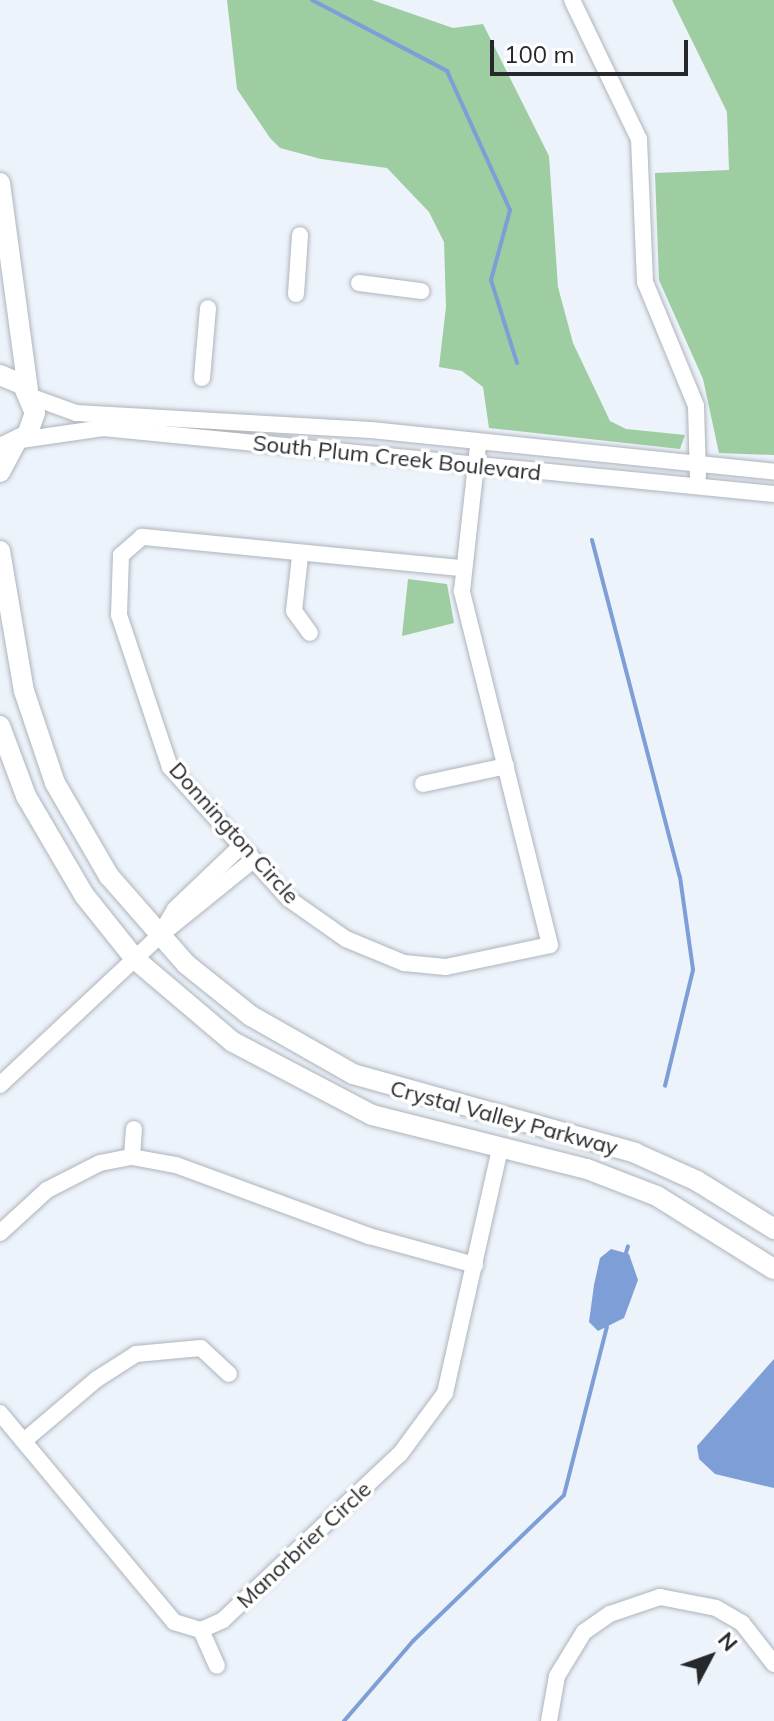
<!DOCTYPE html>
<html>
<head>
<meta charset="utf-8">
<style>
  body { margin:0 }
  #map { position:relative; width:774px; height:1721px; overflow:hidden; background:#edf3fb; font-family:Mulish,sans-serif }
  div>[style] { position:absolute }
  .green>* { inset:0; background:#9dcda0 }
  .water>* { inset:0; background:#7d9ed6 }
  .stream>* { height:4px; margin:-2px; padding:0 2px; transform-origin:2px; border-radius:2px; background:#7d9ed6 }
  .roads { filter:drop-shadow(0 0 2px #aeb4bb) drop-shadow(0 0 2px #aeb4bb) }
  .minor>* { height:16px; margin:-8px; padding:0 8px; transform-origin:8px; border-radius:8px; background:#fff }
  .major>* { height:20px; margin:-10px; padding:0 10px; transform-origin:10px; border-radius:10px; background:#fff }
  span { translate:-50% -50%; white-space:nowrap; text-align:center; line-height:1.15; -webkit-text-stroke:7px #fff; paint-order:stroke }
  .street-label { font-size:22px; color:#26282b }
  .north { position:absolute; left:670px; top:1617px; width:80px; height:80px; -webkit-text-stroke:6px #fff; paint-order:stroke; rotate:49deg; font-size:22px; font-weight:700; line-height:32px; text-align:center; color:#26282b }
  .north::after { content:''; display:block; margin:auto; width:28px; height:36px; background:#26282b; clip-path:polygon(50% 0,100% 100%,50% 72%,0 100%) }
  .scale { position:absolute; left:490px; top:40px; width:198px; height:36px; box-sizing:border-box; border:4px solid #26282b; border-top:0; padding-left:10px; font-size:24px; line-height:28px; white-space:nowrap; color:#26282b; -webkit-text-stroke:6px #fff; paint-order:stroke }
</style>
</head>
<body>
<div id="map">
  <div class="green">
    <i style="clip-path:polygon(227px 0,372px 0,453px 28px,483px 24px,549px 156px,558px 287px,573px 343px,610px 421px,626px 429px,685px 435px,680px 449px,489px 428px,483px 387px,462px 371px,439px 367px,446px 307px,444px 242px,429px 212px,387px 168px,321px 159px,280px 148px,270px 138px,237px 89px)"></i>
    <i style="clip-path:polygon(672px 0,774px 0,774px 455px,719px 453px,703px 379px,659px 280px,655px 173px,729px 170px,727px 112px)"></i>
    <i style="clip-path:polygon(408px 579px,447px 584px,454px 623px,402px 636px)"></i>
  </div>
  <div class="water">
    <i style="clip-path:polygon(611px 1249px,629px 1254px,638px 1280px,624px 1318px,598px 1331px,589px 1322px,594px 1285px,600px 1258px)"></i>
    <i style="clip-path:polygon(774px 1359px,774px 1488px,715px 1474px,699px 1459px,697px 1446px)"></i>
  </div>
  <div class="stream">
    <i style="left:312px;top:0;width:153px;rotate:27.7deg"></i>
    <i style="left:447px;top:71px;width:153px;rotate:65.6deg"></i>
    <i style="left:510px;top:210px;width:73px;rotate:105.2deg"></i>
    <i style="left:491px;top:280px;width:87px;rotate:72.6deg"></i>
    <i style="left:592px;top:540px;width:348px;rotate:75.4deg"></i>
    <i style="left:680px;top:877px;width:94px;rotate:82deg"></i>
    <i style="left:693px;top:970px;width:119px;rotate:103.6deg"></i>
    <i style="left:625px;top:1256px;width:10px;rotate:-73deg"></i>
    <i style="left:344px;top:1721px;width:106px;rotate:-49.2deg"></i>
    <i style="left:413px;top:1641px;width:210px;rotate:-44deg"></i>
    <i style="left:564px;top:1495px;width:174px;rotate:-75.7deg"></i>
  </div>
  <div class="roads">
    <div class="minor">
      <i style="left:572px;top:0;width:154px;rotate:64.3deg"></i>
      <i style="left:639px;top:139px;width:143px;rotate:87.6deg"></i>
      <i style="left:645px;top:282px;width:134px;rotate:67.6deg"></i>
      <i style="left:696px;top:406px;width:70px;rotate:88.4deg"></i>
      <i style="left:359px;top:283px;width:63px;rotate:7.4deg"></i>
      <i style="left:296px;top:294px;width:59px;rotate:-86.1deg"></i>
      <i style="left:202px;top:378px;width:70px;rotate:-85.1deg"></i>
      <i style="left:32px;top:397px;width:47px;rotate:20deg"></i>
      <i style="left:76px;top:413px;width:295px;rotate:3.3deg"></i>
      <i style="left:371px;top:430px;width:405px;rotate:5.9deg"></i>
      <i style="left:21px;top:440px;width:83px;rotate:-8.3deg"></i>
      <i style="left:103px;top:428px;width:674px;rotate:5.62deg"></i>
      <i style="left:300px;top:556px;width:55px;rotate:96.2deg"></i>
      <i style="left:294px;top:611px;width:27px;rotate:54deg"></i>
      <i style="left:460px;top:568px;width:320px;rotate:-174.4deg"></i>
      <i style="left:142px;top:537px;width:28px;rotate:139deg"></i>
      <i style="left:121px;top:555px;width:60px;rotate:91.9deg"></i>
      <i style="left:119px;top:615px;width:160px;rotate:71.5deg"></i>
      <i style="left:170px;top:767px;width:178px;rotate:48deg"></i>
      <i style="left:289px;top:899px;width:70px;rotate:35.1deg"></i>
      <i style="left:346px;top:939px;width:63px;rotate:22.5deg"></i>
      <i style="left:404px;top:963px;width:42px;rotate:5.4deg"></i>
      <i style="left:446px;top:967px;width:106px;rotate:-11.9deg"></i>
      <i style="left:550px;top:945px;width:365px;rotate:-104deg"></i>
      <i style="left:462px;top:591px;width:147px;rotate:-83.7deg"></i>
      <i style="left:423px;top:784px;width:85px;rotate:-12.2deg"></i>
      <i style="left:159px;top:936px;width:31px;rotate:-59deg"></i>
      <i style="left:175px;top:909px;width:90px;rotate:-43.6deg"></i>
      <i style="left:0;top:1085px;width:216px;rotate:-43.1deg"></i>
      <i style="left:158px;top:937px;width:122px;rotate:-39deg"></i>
      <i style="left:132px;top:1157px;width:28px;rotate:-86deg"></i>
      <i style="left:0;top:1233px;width:64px;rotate:-42.5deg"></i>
      <i style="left:47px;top:1190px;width:59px;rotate:-27deg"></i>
      <i style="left:100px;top:1163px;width:33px;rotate:-11deg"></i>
      <i style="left:132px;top:1157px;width:45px;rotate:10.3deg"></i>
      <i style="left:176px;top:1165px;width:206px;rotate:20.2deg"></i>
      <i style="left:369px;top:1236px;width:110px;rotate:15.3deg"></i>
      <i style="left:0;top:1413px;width:272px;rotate:50.2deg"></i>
      <i style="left:174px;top:1622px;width:28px;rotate:17deg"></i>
      <i style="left:201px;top:1630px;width:24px;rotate:-24deg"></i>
      <i style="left:223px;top:1620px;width:243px;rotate:-43.2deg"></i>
      <i style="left:400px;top:1454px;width:76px;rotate:-53.6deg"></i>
      <i style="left:445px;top:1393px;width:251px;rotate:-77.3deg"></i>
      <i style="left:25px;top:1440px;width:94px;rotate:-40.3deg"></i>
      <i style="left:97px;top:1379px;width:46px;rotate:-32.7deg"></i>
      <i style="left:136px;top:1354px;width:65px;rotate:-5.3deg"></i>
      <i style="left:201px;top:1348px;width:38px;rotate:43deg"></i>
      <i style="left:201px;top:1630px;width:39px;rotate:66deg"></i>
      <i style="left:549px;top:1721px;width:46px;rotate:-79.9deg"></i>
      <i style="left:557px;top:1676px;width:52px;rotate:-58.5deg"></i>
      <i style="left:584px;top:1632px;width:32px;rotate:-35deg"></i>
      <i style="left:610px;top:1614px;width:53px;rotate:-18.8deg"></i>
      <i style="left:660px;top:1597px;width:57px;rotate:11.1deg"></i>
      <i style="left:716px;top:1608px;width:30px;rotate:30deg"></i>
      <i style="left:742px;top:1623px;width:52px;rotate:52deg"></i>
    </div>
    <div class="major">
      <i style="left:0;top:183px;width:209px;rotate:82.3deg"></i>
      <i style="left:0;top:375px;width:25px;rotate:23deg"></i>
      <i style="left:23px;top:385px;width:30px;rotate:67deg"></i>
      <i style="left:35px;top:413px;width:23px;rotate:110deg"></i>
      <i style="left:27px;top:435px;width:30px;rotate:154deg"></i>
      <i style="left:0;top:472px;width:32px;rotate:-62deg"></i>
      <i style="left:0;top:551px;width:142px;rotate:80.3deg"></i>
      <i style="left:24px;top:691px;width:97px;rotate:71.4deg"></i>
      <i style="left:55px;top:783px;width:108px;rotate:59.9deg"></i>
      <i style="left:109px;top:876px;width:117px;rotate:48.8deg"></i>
      <i style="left:186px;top:964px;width:83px;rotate:38.7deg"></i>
      <i style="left:251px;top:1016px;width:117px;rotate:29.6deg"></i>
      <i style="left:353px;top:1074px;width:293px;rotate:15.6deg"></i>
      <i style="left:635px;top:1153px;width:68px;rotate:24.3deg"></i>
      <i style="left:697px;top:1181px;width:91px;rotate:31.9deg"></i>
      <i style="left:0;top:726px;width:75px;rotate:69.6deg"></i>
      <i style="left:26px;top:796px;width:115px;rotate:59.6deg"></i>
      <i style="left:84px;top:895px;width:82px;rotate:51.4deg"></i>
      <i style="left:135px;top:959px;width:128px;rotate:40.3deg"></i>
      <i style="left:233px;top:1042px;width:157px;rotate:27.7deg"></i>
      <i style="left:372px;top:1115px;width:222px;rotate:14.1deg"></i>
      <i style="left:587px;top:1169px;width:75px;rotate:21.1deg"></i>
      <i style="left:657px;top:1196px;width:138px;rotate:32deg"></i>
    </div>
  </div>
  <div class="street-label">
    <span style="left:397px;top:458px;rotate:6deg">South Plum Creek Boulevard</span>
    <span style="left:234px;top:833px;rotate:48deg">Donnington Circle</span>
    <span style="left:504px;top:1118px;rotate:15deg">Crystal Valley Parkway</span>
    <span style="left:304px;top:1545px;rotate:-43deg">Manorbrier Circle</span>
  </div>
  <div class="north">N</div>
  <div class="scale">100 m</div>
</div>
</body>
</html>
